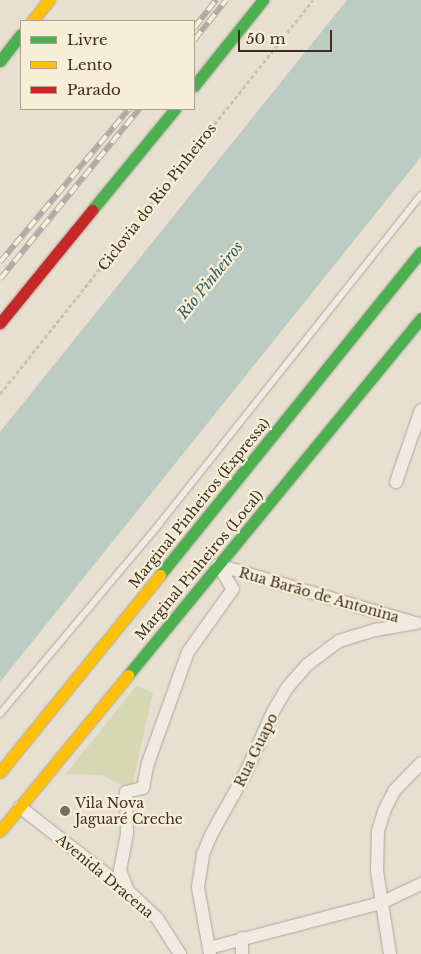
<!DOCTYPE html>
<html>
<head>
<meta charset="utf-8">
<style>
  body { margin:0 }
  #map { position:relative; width:421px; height:954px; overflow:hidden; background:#e7e0d1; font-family:"Libre Baskerville",serif }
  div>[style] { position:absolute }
  .green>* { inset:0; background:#d6d7b3 }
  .water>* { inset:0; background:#bcccc2 }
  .path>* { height:2.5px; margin-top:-1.25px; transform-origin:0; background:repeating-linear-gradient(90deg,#c8c2b9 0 4px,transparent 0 6.5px) }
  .roads { filter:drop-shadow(0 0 1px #ada599) drop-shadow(0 0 1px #ada599) }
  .lane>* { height:6px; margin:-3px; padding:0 3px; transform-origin:3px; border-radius:3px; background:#efebe3 }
  .street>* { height:12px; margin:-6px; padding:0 6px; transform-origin:6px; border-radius:6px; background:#efebe3 }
  .fast>* { height:11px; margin:-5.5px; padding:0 5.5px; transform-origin:5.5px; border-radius:5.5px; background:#4caf50 }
  .slow>* { height:11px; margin:-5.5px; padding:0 5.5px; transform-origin:5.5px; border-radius:5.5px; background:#ffc107 }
  .jam>* { height:11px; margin:-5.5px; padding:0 5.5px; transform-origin:5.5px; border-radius:5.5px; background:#c62828 }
  .rail>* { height:5.5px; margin-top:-2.75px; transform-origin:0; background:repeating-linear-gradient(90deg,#f7eed8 0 11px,#afaaa2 0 22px); box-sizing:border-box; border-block:1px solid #afaaa2 }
  .dots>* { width:14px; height:14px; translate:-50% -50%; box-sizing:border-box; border:2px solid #f7eed8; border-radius:50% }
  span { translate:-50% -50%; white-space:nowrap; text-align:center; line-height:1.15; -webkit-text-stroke:4.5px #f7eed8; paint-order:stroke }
  .street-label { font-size:14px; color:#3d2e20 }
  .poi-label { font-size:14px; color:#3d2e20 }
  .left { translate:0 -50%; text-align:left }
  .water-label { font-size:15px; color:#2f5d5a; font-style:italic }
  .legend { position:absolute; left:20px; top:20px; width:175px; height:90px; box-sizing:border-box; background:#f7eed8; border:1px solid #ada18e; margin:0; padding:6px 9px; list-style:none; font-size:15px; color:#3d2e20 }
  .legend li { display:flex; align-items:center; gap:10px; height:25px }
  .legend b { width:25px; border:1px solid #ada18e }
  .scale { position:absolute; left:238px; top:30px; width:94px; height:22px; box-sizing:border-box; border:2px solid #3d2e20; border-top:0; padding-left:6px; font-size:15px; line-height:18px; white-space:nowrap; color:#3d2e20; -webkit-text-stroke:4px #f7eed8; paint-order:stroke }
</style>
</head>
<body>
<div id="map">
  <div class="green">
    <i style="clip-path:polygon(137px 685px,153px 693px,131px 790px,102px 775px,66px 774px)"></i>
  </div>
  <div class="water">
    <i style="clip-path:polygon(347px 0,421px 0,421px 157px,0 682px,0 432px)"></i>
  </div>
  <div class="path">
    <i style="left:0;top:394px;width:503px;rotate:-51.54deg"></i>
  </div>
  <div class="roads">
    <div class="lane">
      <i style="left:0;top:714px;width:249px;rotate:-50deg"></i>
      <i style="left:160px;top:523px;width:419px;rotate:-51.5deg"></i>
    </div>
    <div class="street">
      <i style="left:396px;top:482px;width:76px;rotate:-70.9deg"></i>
      <i style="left:218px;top:565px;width:202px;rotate:16.4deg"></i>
      <i style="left:20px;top:807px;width:137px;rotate:37.9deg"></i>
      <i style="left:128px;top:891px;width:40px;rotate:43deg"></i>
      <i style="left:157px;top:918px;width:43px;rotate:57.4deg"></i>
      <i style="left:128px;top:891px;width:22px;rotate:-111deg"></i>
      <i style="left:120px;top:870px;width:38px;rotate:-79deg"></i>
      <i style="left:127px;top:833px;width:41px;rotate:-91.4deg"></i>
      <i style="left:126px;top:792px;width:17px;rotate:-13deg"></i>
      <i style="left:143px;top:788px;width:25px;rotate:-79deg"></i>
      <i style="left:148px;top:763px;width:118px;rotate:-70.2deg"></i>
      <i style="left:188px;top:652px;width:77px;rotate:-54.5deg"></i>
      <i style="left:233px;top:589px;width:28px;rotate:-122deg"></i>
      <i style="left:209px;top:948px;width:178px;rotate:-14.7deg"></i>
      <i style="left:381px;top:903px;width:44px;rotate:-25.4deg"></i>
      <i style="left:210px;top:954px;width:68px;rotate:-100.2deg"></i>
      <i style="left:198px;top:887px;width:33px;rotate:-81deg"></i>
      <i style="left:203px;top:854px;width:21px;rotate:-67deg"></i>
      <i style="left:211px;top:835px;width:72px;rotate:-60.9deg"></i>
      <i style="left:246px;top:772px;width:66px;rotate:-65.8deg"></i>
      <i style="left:273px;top:712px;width:28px;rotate:-60deg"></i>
      <i style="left:287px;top:688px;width:30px;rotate:-49deg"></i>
      <i style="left:307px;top:665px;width:40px;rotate:-37deg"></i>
      <i style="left:339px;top:641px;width:39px;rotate:-17deg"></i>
      <i style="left:376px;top:630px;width:41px;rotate:-9.9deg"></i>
      <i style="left:242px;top:954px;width:16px;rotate:-90deg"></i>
      <i style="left:390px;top:954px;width:84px;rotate:-98.9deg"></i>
      <i style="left:377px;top:871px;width:40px;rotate:-88.6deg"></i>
      <i style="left:378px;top:831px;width:21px;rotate:-73deg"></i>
      <i style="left:384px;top:811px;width:22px;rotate:-63deg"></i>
      <i style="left:394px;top:791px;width:39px;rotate:-46deg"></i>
    </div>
    <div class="fast">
      <i style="left:0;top:61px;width:34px;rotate:-52deg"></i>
      <i style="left:194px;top:86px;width:110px;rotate:-51.3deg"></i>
      <i style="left:92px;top:210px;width:131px;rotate:-50.6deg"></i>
      <i style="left:160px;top:575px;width:415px;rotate:-51.1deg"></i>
      <i style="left:128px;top:675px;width:462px;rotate:-50.6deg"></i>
    </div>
    <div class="slow">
      <i style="left:32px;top:21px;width:27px;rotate:-51deg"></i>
      <i style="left:0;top:772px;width:254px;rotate:-50.9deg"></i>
      <i style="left:0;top:831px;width:202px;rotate:-50.6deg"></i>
    </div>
    <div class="jam">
      <i style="left:0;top:323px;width:146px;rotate:-50.8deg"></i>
    </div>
  </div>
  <div class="rail">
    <i style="left:194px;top:28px;width:36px;rotate:-52deg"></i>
    <i style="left:194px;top:40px;width:51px;rotate:-51.3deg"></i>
    <i style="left:0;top:262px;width:200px;rotate:-49.9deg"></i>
    <i style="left:0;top:279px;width:220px;rotate:-50.7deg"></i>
  </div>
  <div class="dots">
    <i style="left:65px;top:811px;background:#786c5e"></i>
  </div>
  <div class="street-label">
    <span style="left:157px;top:197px;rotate:-52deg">Ciclovia do Rio Pinheiros</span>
    <span style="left:199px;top:503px;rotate:-51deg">Marginal Pinheiros (Expressa)</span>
    <span style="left:199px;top:565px;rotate:-50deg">Marginal Pinheiros (Local)</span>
    <span style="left:319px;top:595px;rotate:16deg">Rua Barão de Antonina</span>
    <span style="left:256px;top:750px;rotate:-64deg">Rua Guapo</span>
    <span style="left:105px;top:876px;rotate:40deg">Avenida Dracena</span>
  </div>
  <div class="poi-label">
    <span class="left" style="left:75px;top:811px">Vila Nova<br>Jaguaré Creche</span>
  </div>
  <div class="water-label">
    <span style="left:210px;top:280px;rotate:-51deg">Rio Pinheiros</span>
  </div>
  <ul class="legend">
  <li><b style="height:6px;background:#4caf50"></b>Livre</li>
  <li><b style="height:6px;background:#ffc107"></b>Lento</li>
  <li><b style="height:6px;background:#c62828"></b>Parado</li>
  </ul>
  <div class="scale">50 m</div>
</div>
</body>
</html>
